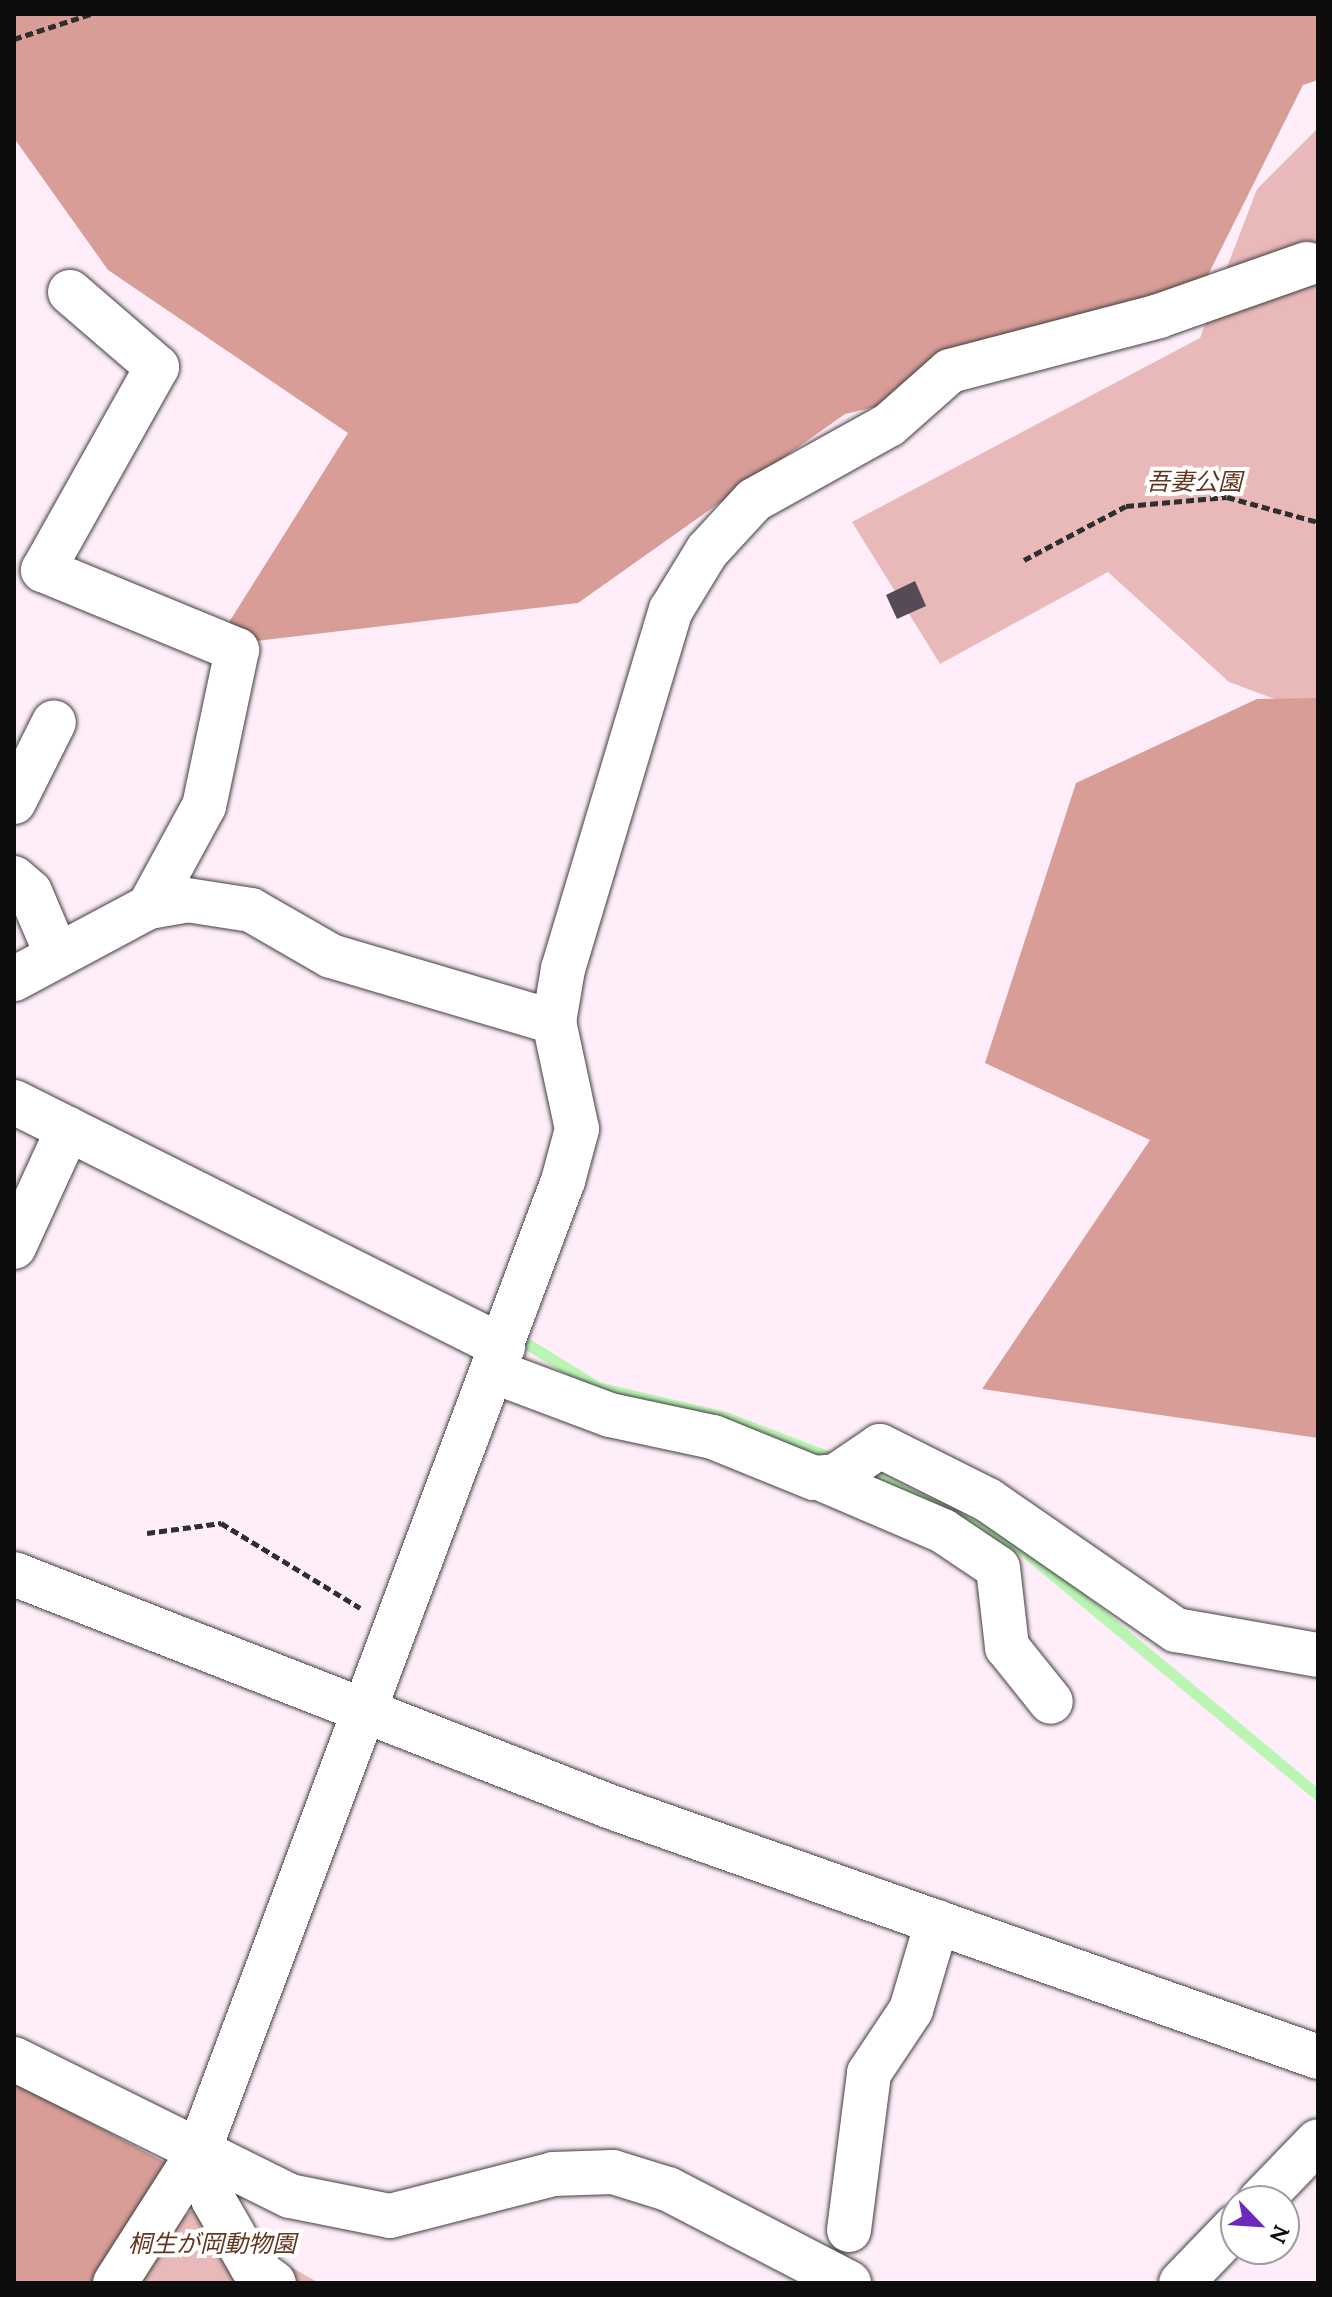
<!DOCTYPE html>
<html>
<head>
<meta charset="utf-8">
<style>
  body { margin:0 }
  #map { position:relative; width:1332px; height:2297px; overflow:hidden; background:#ffeef9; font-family:Lora,"Noto Sans JP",serif }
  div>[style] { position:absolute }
  .green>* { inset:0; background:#e8b9b8 }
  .forest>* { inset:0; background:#d99d98 }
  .stream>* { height:11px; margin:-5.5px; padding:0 5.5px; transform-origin:5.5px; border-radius:5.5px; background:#baf5b4 }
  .building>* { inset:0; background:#554a56 }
  .path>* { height:5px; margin-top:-2.5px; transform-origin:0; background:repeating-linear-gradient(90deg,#2f2f2f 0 8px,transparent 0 12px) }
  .roads { filter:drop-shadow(0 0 2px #404040) drop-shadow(0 0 2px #404040) }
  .minor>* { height:44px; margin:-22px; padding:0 22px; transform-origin:22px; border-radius:22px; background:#fff }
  span { translate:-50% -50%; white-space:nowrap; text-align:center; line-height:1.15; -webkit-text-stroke:8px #fff; paint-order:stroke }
  .park-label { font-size:24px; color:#64351f; font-style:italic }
  .frame { position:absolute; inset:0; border:16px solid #0d0d0d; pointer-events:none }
  .north { position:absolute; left:1220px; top:2185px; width:80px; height:80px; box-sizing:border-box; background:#fff; border:2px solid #9e9e9e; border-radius:50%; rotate:115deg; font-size:22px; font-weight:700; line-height:32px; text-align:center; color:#0d0d0d }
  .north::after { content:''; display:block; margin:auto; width:28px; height:36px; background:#6e28ba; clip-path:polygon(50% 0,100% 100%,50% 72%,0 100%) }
</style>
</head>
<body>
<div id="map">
  <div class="green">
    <i style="clip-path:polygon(1318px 128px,1318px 715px,1229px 682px,1108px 572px,940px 664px,852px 522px,1200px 338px,1257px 189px)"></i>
    <i style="clip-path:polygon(221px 2191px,265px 2252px,319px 2283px,126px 2283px,150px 2239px)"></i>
  </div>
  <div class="forest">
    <i style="clip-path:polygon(14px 14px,1318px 14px,1318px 80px,1303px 85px,1187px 317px,1084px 358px,845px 414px,578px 603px,214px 646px,348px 433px,108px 270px,14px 138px)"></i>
    <i style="clip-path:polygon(1318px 698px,1318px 1438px,982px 1389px,1150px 1140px,985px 1063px,1076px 783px,1257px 699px)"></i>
    <i style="clip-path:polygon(14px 2082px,172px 2166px,93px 2283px,14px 2283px)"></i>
  </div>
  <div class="stream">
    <i style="left:526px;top:1343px;width:84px;rotate:31.8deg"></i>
    <i style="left:597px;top:1387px;width:131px;rotate:13.2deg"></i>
    <i style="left:725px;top:1417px;width:120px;rotate:21deg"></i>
    <i style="left:864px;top:1470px;width:179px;rotate:26.9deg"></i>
    <i style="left:1024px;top:1551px;width:382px;rotate:39.7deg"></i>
  </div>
  <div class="building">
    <i style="clip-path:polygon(915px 581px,926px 606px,897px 619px,886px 595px)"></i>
  </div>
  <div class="path">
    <i style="left:14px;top:39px;width:81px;rotate:-18deg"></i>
    <i style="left:1024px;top:560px;width:115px;rotate:-27.9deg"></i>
    <i style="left:1126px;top:506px;width:101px;rotate:-5.1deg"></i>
    <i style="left:1227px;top:497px;width:94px;rotate:15.4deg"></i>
    <i style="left:147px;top:1533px;width:75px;rotate:-7.7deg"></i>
    <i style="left:221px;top:1523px;width:163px;rotate:31.4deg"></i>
  </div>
  <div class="roads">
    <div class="minor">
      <i style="left:70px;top:292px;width:115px;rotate:40.8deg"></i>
      <i style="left:157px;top:367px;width:233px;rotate:119.3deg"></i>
      <i style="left:43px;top:570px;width:210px;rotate:22.4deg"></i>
      <i style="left:237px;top:650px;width:159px;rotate:101.9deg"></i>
      <i style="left:204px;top:806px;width:115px;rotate:118.6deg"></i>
      <i style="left:14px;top:802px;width:89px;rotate:-63.4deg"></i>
      <i style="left:14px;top:878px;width:21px;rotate:41deg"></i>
      <i style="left:30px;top:892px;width:66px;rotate:66.9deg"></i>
      <i style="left:14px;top:979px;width:153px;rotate:-28.1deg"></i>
      <i style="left:149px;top:907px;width:39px;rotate:-10deg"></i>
      <i style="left:187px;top:900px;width:65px;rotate:8.9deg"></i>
      <i style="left:251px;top:910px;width:92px;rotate:29.9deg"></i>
      <i style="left:331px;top:956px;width:233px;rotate:16.5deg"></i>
      <i style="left:14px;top:1102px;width:547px;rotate:26.61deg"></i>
      <i style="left:14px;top:1247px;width:130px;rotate:-65.4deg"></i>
      <i style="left:495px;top:1372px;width:123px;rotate:20.5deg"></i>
      <i style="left:610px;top:1415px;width:105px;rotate:12.1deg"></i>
      <i style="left:713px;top:1437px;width:109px;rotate:22.1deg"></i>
      <i style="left:814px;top:1478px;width:22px;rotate:-5deg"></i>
      <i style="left:836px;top:1476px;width:53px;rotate:-34.3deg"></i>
      <i style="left:880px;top:1446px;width:121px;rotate:26.6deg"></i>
      <i style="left:988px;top:1500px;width:229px;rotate:34.7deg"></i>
      <i style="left:1176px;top:1630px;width:144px;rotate:10deg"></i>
      <i style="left:824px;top:1480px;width:129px;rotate:23.2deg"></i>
      <i style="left:943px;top:1531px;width:66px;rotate:33.9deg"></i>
      <i style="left:998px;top:1568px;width:80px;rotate:83.5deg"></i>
      <i style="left:1007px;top:1647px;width:70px;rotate:51.3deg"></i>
      <i style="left:14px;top:1574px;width:641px;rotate:21.32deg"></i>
      <i style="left:611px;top:1807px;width:750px;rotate:19.47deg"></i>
      <i style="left:14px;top:2059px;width:308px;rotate:26.4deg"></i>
      <i style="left:290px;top:2196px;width:102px;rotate:11.3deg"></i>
      <i style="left:390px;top:2216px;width:168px;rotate:-14.4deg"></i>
      <i style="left:553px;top:2174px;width:60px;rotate:-1.9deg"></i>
      <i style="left:613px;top:2172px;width:58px;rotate:17.2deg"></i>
      <i style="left:668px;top:2189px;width:204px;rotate:27.4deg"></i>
      <i style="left:198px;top:2153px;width:48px;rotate:71.9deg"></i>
      <i style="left:213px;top:2199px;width:78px;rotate:60.2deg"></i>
      <i style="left:252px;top:2267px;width:27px;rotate:36deg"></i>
      <i style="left:1260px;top:2201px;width:83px;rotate:-46deg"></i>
      <i style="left:849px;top:2230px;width:158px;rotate:-82.7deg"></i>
      <i style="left:869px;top:2073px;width:76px;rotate:-56.3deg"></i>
      <i style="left:911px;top:2010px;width:92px;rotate:-73.5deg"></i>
      <i style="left:115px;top:2283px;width:154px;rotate:-57.4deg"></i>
      <i style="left:198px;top:2153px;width:1038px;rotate:-69.42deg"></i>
      <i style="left:563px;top:1181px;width:54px;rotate:-74.9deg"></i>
      <i style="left:577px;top:1129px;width:109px;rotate:-102.1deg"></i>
      <i style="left:554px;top:1022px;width:54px;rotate:-80.4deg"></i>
      <i style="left:563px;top:969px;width:375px;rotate:-73.3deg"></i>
      <i style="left:671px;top:610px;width:69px;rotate:-58.6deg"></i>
      <i style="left:707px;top:551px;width:69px;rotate:-47.3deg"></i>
      <i style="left:754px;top:500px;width:154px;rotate:-29.1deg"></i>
      <i style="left:889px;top:425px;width:81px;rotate:-41.5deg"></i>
      <i style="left:950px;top:371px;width:216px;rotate:-14.7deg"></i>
      <i style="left:1159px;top:316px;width:157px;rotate:-19.4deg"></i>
      <i style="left:1181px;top:2283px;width:79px;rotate:-46deg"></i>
    </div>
  </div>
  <div class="park-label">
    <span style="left:1194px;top:482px">吾妻公園</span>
    <span style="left:212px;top:2244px">桐生が岡動物園</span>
  </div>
  <div class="frame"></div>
  <div class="north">N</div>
</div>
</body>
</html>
